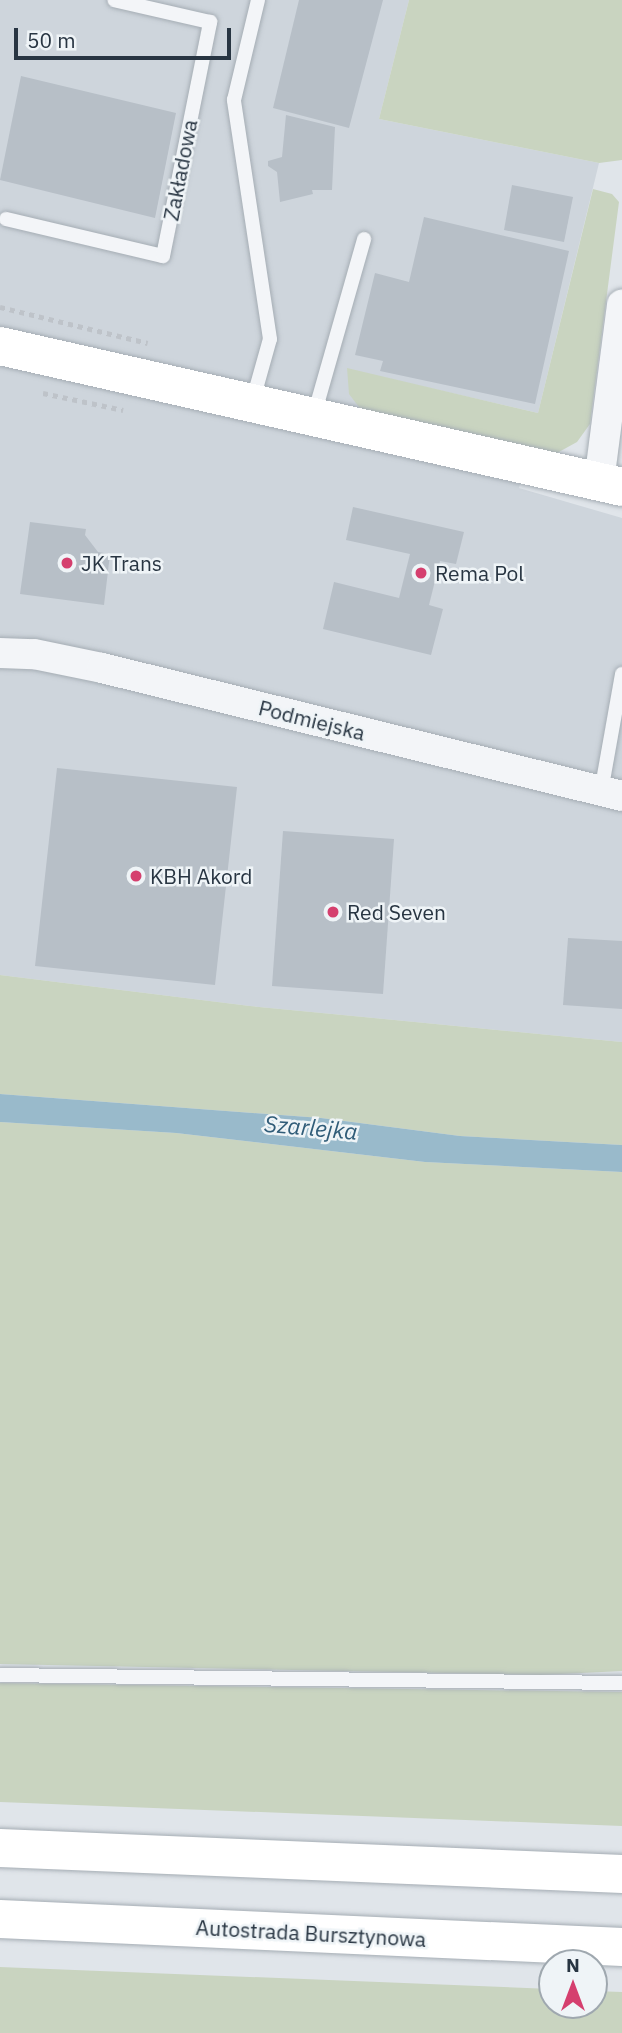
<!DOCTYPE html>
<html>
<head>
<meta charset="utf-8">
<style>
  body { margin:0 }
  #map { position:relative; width:622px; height:2033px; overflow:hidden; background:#e0e5ea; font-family:"IBM Plex Sans",sans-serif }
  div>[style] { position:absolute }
  .built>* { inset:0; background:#ced5dc }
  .green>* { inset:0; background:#c9d4c0 }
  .water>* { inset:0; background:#99bacb }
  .building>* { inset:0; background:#b7bfc7 }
  .path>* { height:4.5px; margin-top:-2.25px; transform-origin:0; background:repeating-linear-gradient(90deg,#bec3c9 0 5px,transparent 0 10px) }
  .roads { filter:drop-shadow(0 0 2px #a5adb4) drop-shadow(0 0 2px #a5adb4) }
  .service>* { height:14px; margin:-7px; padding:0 7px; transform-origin:7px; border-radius:7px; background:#f3f5f8 }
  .minor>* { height:30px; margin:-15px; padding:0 15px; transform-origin:15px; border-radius:15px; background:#f3f5f8 }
  .primary>* { height:38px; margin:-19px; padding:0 19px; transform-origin:19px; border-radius:19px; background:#fff }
  .motorway>* { height:38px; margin:-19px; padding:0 19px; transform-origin:19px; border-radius:19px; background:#fff }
  .dots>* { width:19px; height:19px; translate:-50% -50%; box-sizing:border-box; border:4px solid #eff4f7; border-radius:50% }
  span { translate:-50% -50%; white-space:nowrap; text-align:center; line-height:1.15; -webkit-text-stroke:5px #eff4f7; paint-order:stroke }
  .street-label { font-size:21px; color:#283542 }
  .poi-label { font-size:21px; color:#283542 }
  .left { translate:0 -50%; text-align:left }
  .water-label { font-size:23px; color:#305c78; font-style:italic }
  .north { position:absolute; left:538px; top:1949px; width:70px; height:70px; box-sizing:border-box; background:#eff4f7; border:2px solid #9fa8af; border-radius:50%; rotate:0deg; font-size:19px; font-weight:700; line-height:28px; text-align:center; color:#283542 }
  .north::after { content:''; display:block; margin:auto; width:24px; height:32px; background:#d53f6e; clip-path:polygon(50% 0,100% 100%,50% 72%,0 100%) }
  .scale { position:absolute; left:14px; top:28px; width:217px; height:32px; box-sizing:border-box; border:4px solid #283542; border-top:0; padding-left:9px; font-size:21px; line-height:24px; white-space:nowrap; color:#283542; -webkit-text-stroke:5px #eff4f7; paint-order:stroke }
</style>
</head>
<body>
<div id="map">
  <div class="built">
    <i style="clip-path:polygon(0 0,409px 0,379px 119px,599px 163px,538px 413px,347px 369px,527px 453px,519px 488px,622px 518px,622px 1042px,250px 1006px,0 975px)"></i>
  </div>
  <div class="green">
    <i style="clip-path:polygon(409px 0,622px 0,622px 160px,599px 163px,379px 119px)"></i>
    <i style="clip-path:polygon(593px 189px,612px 194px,619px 202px,590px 424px,577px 442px,557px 453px,365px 415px,349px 394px,347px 368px,538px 413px)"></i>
    <i style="clip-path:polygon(0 975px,250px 1006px,622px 1042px,622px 1145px,460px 1136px,321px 1118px,0 1094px)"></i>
    <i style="clip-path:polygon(0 1122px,176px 1133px,425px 1162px,622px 1172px,622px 1671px,541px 1675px,0 1664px)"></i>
    <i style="clip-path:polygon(0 1683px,622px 1692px,622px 1826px,0 1802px)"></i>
    <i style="clip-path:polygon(0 1967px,552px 1989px,552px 2005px,594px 2005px,594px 1991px,622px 1992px,622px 2033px,0 2033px)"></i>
  </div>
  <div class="water">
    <i style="clip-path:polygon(0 1094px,321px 1118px,460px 1136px,622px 1145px,622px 1172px,425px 1162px,176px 1133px,0 1122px)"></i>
  </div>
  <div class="building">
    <i style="clip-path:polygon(299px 0,383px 0,349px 128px,273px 108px)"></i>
    <i style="clip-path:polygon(21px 76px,176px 113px,155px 218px,0 180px)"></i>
    <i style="clip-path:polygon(286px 115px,335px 127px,332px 190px,312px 190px,313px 194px,280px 202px,277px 172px,268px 166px,268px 161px,282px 157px)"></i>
    <i style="clip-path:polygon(512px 185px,573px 197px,564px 242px,504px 230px)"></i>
    <i style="clip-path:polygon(424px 217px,569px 251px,535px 404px,380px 371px,383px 361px,355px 355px,375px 273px,409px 282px)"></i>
    <i style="clip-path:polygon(353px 507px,464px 532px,456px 564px,440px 561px,429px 605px,443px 609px,431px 655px,323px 629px,334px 582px,399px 598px,410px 554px,346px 540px)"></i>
    <i style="clip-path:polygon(30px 522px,86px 529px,85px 535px,98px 552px,110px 554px,104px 605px,20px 594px)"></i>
    <i style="clip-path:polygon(57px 768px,237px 787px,215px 985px,35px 966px)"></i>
    <i style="clip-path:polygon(283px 831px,394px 839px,383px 994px,272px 986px)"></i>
    <i style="clip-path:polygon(568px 938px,622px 941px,622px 1009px,563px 1005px)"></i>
  </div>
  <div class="path">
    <i style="left:0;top:307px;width:152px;rotate:13.7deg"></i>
    <i style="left:43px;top:393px;width:82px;rotate:12deg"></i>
  </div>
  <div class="roads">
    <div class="service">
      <i style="left:6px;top:219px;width:161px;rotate:13.3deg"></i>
      <i style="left:163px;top:256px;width:239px;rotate:-78.6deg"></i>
      <i style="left:210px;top:22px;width:98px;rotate:-167.1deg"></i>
      <i style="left:252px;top:403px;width:66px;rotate:-74.3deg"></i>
      <i style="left:270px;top:339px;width:242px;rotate:-98.6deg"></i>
      <i style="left:234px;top:100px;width:103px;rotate:-76.5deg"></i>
      <i style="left:314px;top:415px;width:183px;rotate:-74.1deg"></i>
      <i style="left:601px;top:792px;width:120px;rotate:-79.9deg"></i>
      <i style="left:0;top:1675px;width:622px;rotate:0.74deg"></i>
    </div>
    <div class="minor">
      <i style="left:599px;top:482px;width:179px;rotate:-82.6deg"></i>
      <i style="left:0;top:653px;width:34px;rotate:2deg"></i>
      <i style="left:34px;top:654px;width:69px;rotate:11.6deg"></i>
      <i style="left:102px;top:668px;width:536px;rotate:13.83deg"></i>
    </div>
    <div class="primary">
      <i style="left:0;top:346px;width:638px;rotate:12.77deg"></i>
    </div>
    <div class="motorway">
      <i style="left:0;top:1848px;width:623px;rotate:2.39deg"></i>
      <i style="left:0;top:1919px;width:623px;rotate:2.58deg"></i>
    </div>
  </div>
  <div class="dots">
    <i style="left:67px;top:563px;background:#d53f6e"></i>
    <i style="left:421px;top:573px;background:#d53f6e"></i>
    <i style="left:136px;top:876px;background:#d53f6e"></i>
    <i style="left:333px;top:912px;background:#d53f6e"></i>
  </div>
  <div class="street-label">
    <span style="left:180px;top:170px;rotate:-79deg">Zakładowa</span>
    <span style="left:312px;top:720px;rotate:14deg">Podmiejska</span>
    <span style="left:311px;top:1933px;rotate:3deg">Autostrada Bursztynowa</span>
  </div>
  <div class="poi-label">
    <span class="left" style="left:81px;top:563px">JK Trans</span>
    <span class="left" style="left:435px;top:573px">Rema Pol</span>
    <span class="left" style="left:150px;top:876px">KBH Akord</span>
    <span class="left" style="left:347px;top:912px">Red Seven</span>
  </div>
  <div class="water-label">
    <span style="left:311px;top:1127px;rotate:5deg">Szarlejka</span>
  </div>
  <div class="north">N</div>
  <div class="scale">50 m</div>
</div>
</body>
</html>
